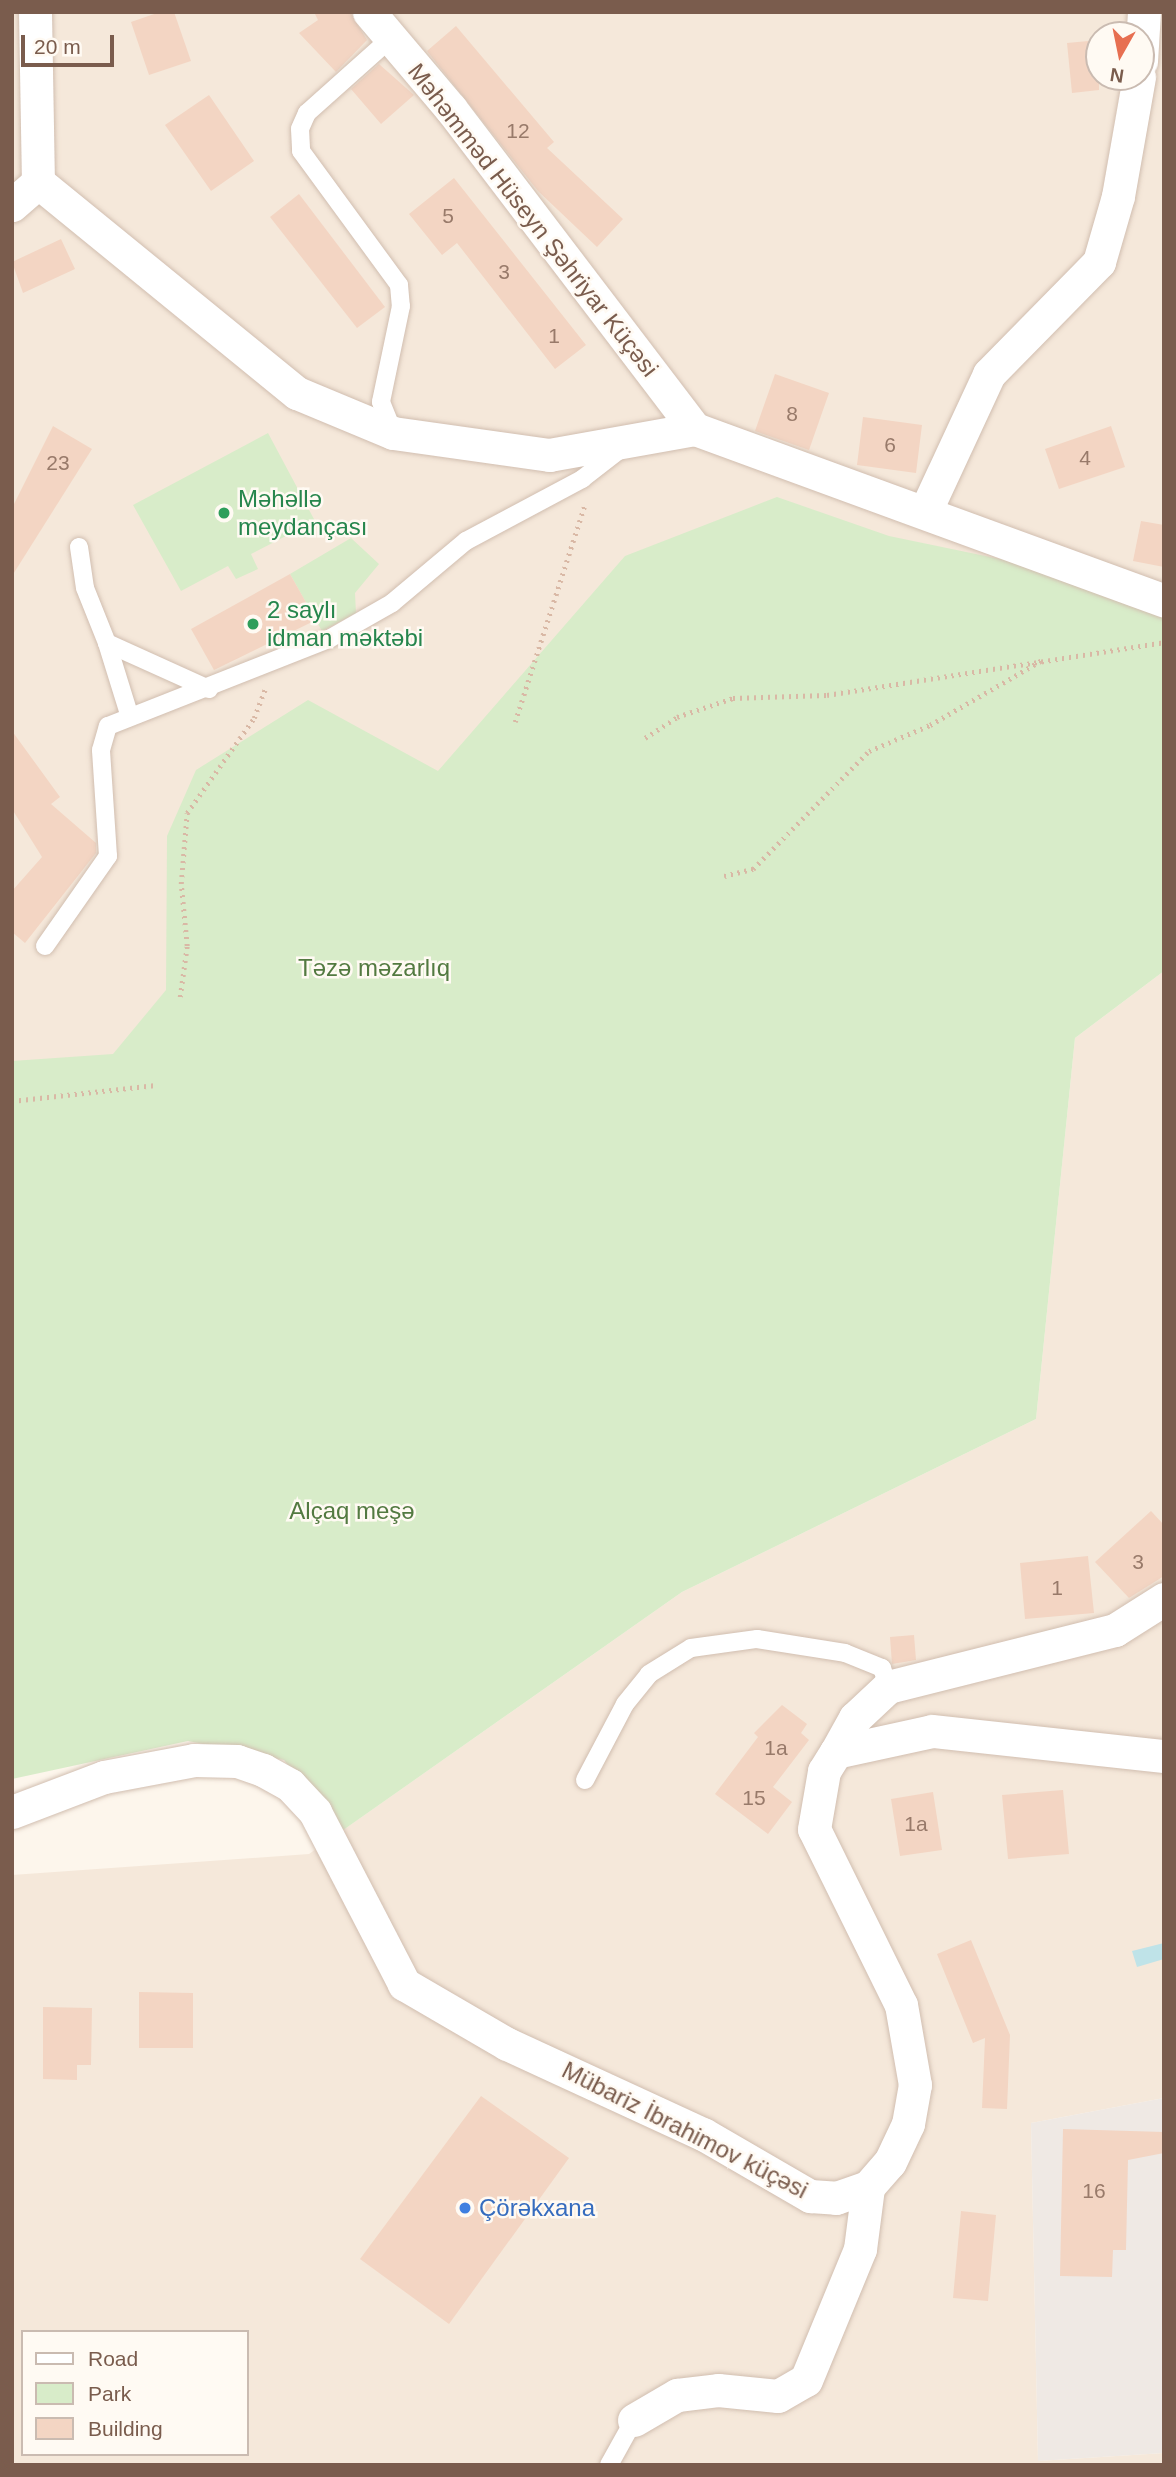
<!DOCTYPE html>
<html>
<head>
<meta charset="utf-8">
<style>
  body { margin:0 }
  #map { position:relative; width:1176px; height:2477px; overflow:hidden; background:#fdf6ec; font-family:Helvetica,sans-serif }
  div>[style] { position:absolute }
  .residential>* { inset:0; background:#f5e8da }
  .industrial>* { inset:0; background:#efe9e4 }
  .green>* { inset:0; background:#d8ecc9 }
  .water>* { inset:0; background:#bfe3e8 }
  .building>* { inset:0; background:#f3d5c3 }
  .path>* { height:4.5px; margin-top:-2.25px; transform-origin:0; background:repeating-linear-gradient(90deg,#d9b8a5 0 2px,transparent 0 7px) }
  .roads { filter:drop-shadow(0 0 2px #d1beb0) drop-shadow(0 0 2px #d1beb0) }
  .lane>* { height:18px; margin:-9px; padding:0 9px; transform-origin:9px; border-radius:9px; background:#fff }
  .street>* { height:33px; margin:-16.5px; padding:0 16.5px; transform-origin:16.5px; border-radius:16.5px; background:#fff }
  .dots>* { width:19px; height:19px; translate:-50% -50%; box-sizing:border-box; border:4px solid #fffaf3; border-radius:50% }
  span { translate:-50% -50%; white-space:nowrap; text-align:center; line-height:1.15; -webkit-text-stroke:5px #fffaf3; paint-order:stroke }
  .number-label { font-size:21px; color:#987a6a }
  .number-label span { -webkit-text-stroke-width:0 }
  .street-label { font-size:24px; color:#7a5c4d }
  .leisure-label { font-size:24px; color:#27864d }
  .left { translate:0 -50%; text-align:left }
  .park-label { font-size:24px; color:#537a41 }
  .shop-label { font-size:24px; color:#366cbe }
  .frame { position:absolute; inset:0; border:14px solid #7a5c4d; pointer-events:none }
  .legend { position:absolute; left:21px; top:2330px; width:228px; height:126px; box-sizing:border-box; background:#fffaf3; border:2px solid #cabbb1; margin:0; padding:9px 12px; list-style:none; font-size:21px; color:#7a5c4d }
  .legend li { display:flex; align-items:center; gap:14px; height:35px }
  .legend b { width:35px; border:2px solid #cabbb1 }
  .north { position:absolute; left:1085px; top:21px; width:70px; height:70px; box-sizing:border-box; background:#fffaf3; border:2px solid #cabbb1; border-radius:50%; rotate:189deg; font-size:19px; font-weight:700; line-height:28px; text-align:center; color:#7a5c4d }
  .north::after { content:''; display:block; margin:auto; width:24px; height:32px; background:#e76f51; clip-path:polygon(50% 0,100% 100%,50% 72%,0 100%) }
  .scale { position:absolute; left:21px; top:35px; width:93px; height:32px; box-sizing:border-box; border:4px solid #7a5c4d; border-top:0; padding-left:9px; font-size:21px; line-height:24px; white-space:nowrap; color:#7a5c4d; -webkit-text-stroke:5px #fffaf3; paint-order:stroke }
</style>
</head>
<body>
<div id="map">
  <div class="residential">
    <i style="clip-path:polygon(evenodd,12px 12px,1164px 12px,1164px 676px,12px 1311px,12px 12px,1099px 35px,1141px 35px,1141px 77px,1099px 77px,1099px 35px)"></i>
    <i style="clip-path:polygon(evenodd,1164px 971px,1164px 2098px,1031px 2123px,1038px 2461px,1164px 2453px,1164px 2465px,12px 2465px,12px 1875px,309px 1854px,682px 1592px,1036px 1419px,1075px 1038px,1164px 971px,23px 2332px,247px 2332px,247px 2454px,23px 2454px,23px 2332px)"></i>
  </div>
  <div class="industrial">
    <i style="clip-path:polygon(1164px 2098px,1164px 2453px,1038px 2461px,1031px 2123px)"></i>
  </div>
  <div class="green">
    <i style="clip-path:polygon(268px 433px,315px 521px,251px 554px,258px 569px,236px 579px,228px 566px,181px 591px,133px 505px)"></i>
    <i style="clip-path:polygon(777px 497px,889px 536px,1164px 593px,1164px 971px,1075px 1038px,1036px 1419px,682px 1592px,339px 1833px,284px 1760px,188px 1741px,12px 1779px,12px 1061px,113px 1054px,166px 990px,167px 836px,196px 770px,308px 700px,438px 771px,625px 556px)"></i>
    <i style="clip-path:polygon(351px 538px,379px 564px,355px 593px,356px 613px,322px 631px,290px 574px)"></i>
  </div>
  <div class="water">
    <i style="clip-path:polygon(1164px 1943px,1164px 1959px,1137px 1967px,1132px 1951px)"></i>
  </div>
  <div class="building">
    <i style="clip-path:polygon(160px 12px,174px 12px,191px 61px,149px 75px,131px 22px)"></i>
    <i style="clip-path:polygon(314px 12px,350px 12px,367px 40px,336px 72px,299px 33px,318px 20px)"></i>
    <i style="clip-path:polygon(456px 26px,554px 142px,547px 148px,623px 219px,597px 247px,538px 191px,427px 51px)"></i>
    <i style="clip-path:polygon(1099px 40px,1099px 90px,1072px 93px,1067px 43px)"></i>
    <i style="clip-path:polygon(379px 64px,414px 95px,381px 124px,351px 89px)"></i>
    <i style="clip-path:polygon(209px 95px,254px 161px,211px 191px,165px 125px)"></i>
    <i style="clip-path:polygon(454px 178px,586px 345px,555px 369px,457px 243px,442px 255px,409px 214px)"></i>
    <i style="clip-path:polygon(299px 194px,385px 307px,357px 328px,270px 217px)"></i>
    <i style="clip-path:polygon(61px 239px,75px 269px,23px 293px,12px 262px)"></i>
    <i style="clip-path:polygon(775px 374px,829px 393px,809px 450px,755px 431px)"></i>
    <i style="clip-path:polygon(863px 417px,922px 425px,916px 473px,857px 465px)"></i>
    <i style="clip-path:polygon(53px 426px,92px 449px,12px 576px,12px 508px)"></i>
    <i style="clip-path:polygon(1111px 426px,1125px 467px,1059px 489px,1045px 449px)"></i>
    <i style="clip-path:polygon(1141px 521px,1164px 525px,1164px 567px,1133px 561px)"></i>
    <i style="clip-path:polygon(290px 574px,316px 620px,214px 670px,191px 629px)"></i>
    <i style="clip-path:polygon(12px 731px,60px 797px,51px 804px,96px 843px,96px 853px,25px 943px,12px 932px,12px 891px,42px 857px,12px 809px)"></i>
    <i style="clip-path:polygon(1151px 1511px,1164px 1525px,1164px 1576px,1129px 1598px,1095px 1562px)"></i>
    <i style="clip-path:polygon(1088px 1556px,1094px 1613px,1025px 1619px,1020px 1563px)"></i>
    <i style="clip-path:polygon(914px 1635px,916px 1660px,892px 1664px,890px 1637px)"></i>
    <i style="clip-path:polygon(782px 1705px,807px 1724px,801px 1733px,809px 1740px,773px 1787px,792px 1802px,768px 1834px,715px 1794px,758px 1737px,754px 1733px)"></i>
    <i style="clip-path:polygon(1063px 1790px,1069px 1854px,1008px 1859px,1002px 1795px)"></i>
    <i style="clip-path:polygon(933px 1792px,942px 1850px,900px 1856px,891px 1799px)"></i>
    <i style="clip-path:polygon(971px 1940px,1010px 2035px,1007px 2109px,982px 2108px,985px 2038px,973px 2043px,937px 1954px)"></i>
    <i style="clip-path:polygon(139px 1992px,193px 1993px,193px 2048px,139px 2048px)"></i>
    <i style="clip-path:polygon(43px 2007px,92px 2008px,91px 2065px,77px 2065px,77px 2080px,43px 2079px)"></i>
    <i style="clip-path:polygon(481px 2096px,569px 2158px,449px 2324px,360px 2259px)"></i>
    <i style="clip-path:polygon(1063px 2129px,1164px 2132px,1164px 2153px,1128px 2160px,1126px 2250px,1113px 2250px,1112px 2277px,1060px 2276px)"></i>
    <i style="clip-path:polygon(961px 2211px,996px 2215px,988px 2301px,953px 2298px)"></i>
  </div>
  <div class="path">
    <i style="left:515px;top:722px;width:229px;rotate:-72.2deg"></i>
    <i style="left:645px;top:738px;width:38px;rotate:-33deg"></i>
    <i style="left:677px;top:717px;width:59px;rotate:-18.7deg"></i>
    <i style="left:733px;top:698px;width:94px;rotate:-1.8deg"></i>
    <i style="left:827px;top:695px;width:341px;rotate:-8.9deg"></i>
    <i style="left:724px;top:876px;width:30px;rotate:-14deg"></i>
    <i style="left:753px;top:869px;width:165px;rotate:-45.5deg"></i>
    <i style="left:869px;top:751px;width:66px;rotate:-23.1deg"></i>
    <i style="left:930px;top:725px;width:132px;rotate:-30.1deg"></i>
    <i style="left:180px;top:997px;width:51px;rotate:-82.2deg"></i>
    <i style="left:187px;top:946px;width:62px;rotate:-95.5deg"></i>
    <i style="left:181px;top:884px;width:71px;rotate:-85.2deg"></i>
    <i style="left:187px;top:813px;width:116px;rotate:-54.8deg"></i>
    <i style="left:254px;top:718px;width:31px;rotate:-69deg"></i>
    <i style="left:12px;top:1101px;width:145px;rotate:-6.3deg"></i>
  </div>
  <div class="roads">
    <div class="lane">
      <i style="left:391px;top:38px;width:113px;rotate:138.2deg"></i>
      <i style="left:307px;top:113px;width:17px;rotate:114deg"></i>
      <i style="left:300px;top:129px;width:22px;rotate:87deg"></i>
      <i style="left:301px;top:151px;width:166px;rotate:53.8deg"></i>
      <i style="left:399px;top:285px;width:21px;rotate:85deg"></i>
      <i style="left:401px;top:306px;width:98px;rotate:101.8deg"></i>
      <i style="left:381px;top:402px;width:32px;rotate:68deg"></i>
      <i style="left:79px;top:547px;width:41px;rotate:81.7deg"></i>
      <i style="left:85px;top:588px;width:59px;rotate:68.2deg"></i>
      <i style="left:107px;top:643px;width:112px;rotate:24.3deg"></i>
      <i style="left:107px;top:643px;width:74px;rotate:72.8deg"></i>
      <i style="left:45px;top:946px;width:110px;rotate:-55deg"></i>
      <i style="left:108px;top:856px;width:106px;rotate:-93.8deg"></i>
      <i style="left:101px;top:750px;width:25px;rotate:-74deg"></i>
      <i style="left:108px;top:726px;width:238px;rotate:-21.5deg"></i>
      <i style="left:329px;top:639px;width:73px;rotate:-29.7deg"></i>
      <i style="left:392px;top:603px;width:97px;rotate:-40deg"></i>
      <i style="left:466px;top:541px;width:132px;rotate:-28.1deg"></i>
      <i style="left:582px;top:479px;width:51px;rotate:-37.8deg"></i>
      <i style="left:585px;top:1780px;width:86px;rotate:-62.2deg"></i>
      <i style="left:625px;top:1704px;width:38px;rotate:-51deg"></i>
      <i style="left:649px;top:1674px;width:49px;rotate:-31.8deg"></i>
      <i style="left:691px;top:1648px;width:67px;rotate:-7.8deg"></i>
      <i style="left:757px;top:1639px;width:89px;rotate:9deg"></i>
      <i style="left:845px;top:1653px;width:40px;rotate:22deg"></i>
      <i style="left:882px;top:1668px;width:20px;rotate:72deg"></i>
      <i style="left:609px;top:2465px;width:51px;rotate:-60.9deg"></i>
    </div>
    <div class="street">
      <i style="left:35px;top:12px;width:170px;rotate:89deg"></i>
      <i style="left:369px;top:12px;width:127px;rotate:49.8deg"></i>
      <i style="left:451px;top:109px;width:402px;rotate:52.7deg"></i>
      <i style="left:1141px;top:61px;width:49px;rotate:-86.5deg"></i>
      <i style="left:38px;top:182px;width:334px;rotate:39.2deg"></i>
      <i style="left:297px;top:393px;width:104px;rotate:22.6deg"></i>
      <i style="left:393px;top:433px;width:158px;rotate:8deg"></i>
      <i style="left:549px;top:455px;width:148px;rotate:-10.1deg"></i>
      <i style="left:695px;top:429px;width:500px;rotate:20.1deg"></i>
      <i style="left:12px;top:205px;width:35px;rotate:-41deg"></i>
      <i style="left:925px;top:512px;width:152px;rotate:-65.1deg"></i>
      <i style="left:989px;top:374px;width:157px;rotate:-45.5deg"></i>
      <i style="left:1099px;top:262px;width:69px;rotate:-73.9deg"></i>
      <i style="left:1118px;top:196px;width:121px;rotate:-80deg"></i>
      <i style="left:836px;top:1752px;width:39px;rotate:-61deg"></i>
      <i style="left:855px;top:1718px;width:45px;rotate:-43.2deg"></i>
      <i style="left:888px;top:1687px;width:234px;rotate:-14.1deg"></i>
      <i style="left:1115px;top:1630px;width:58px;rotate:-32.3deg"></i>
      <i style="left:12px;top:1812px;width:98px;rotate:-20.8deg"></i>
      <i style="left:104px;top:1777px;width:92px;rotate:-10.7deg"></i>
      <i style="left:194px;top:1760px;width:43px;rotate:1.3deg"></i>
      <i style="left:237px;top:1761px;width:28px;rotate:19deg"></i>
      <i style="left:263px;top:1770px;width:31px;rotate:29deg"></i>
      <i style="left:290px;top:1785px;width:37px;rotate:47deg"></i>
      <i style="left:315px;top:1812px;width:194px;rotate:62.6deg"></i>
      <i style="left:404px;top:1984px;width:119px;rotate:30.2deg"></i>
      <i style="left:507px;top:2044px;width:216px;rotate:24.7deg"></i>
      <i style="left:703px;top:2134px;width:124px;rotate:30.1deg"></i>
      <i style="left:810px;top:2196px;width:26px;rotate:4deg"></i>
      <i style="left:836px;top:2198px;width:34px;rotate:-19deg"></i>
      <i style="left:868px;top:2187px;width:33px;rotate:-49deg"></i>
      <i style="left:890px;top:2162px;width:42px;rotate:-64.7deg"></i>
      <i style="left:908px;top:2124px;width:40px;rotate:-80deg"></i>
      <i style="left:915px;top:2085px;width:81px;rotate:-99.9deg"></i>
      <i style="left:901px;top:2005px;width:196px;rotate:-116.3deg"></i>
      <i style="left:814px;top:1829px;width:59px;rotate:-80.2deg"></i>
      <i style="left:824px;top:1771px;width:22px;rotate:-58deg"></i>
      <i style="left:836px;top:1752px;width:98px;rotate:-12.3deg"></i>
      <i style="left:932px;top:1731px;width:233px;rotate:6.2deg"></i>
      <i style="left:634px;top:2420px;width:50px;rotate:-30.2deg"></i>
      <i style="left:677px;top:2395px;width:41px;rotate:-7deg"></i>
      <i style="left:718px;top:2390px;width:60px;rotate:5.7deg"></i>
      <i style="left:778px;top:2396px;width:32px;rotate:-30deg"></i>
      <i style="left:806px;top:2380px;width:142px;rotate:-67.6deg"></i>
      <i style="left:860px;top:2249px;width:63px;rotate:-82.6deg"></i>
    </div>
  </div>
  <div class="dots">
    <i style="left:224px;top:513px;background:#2e9e5b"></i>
    <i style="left:253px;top:624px;background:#2e9e5b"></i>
    <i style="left:465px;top:2208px;background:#3f7fe0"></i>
  </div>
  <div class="number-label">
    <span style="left:518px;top:131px">12</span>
    <span style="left:448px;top:216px">5</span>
    <span style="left:504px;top:272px">3</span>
    <span style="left:554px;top:336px">1</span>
    <span style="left:792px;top:414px">8</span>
    <span style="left:890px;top:445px">6</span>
    <span style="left:1085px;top:458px">4</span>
    <span style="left:58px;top:463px">23</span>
    <span style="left:1138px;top:1562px">3</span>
    <span style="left:1057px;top:1588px">1</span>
    <span style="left:776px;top:1748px">1а</span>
    <span style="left:754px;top:1798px">15</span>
    <span style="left:916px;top:1824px">1а</span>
    <span style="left:1094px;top:2191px">16</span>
  </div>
  <div class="street-label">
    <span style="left:533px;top:220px;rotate:52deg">Məhəmməd Hüseyn Şəhriyar Küçəsi</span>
    <span style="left:685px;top:2130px;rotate:27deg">Mübariz İbrahimov küçəsi</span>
  </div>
  <div class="leisure-label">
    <span class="left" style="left:238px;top:513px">Məhəllə<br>meydançası</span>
    <span class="left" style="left:267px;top:624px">2 saylı<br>idman məktəbi</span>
  </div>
  <div class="park-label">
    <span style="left:374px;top:968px">Təzə məzarlıq</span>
    <span style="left:352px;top:1511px">Alçaq meşə</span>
  </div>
  <div class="shop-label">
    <span class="left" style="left:479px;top:2208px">Çörəkxana</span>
  </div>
  <div class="frame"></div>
  <ul class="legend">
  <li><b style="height:9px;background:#fff"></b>Road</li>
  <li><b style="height:19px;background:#d8ecc9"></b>Park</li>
  <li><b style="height:19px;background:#f3d5c3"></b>Building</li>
  </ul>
  <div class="north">N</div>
  <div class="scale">20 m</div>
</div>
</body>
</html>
